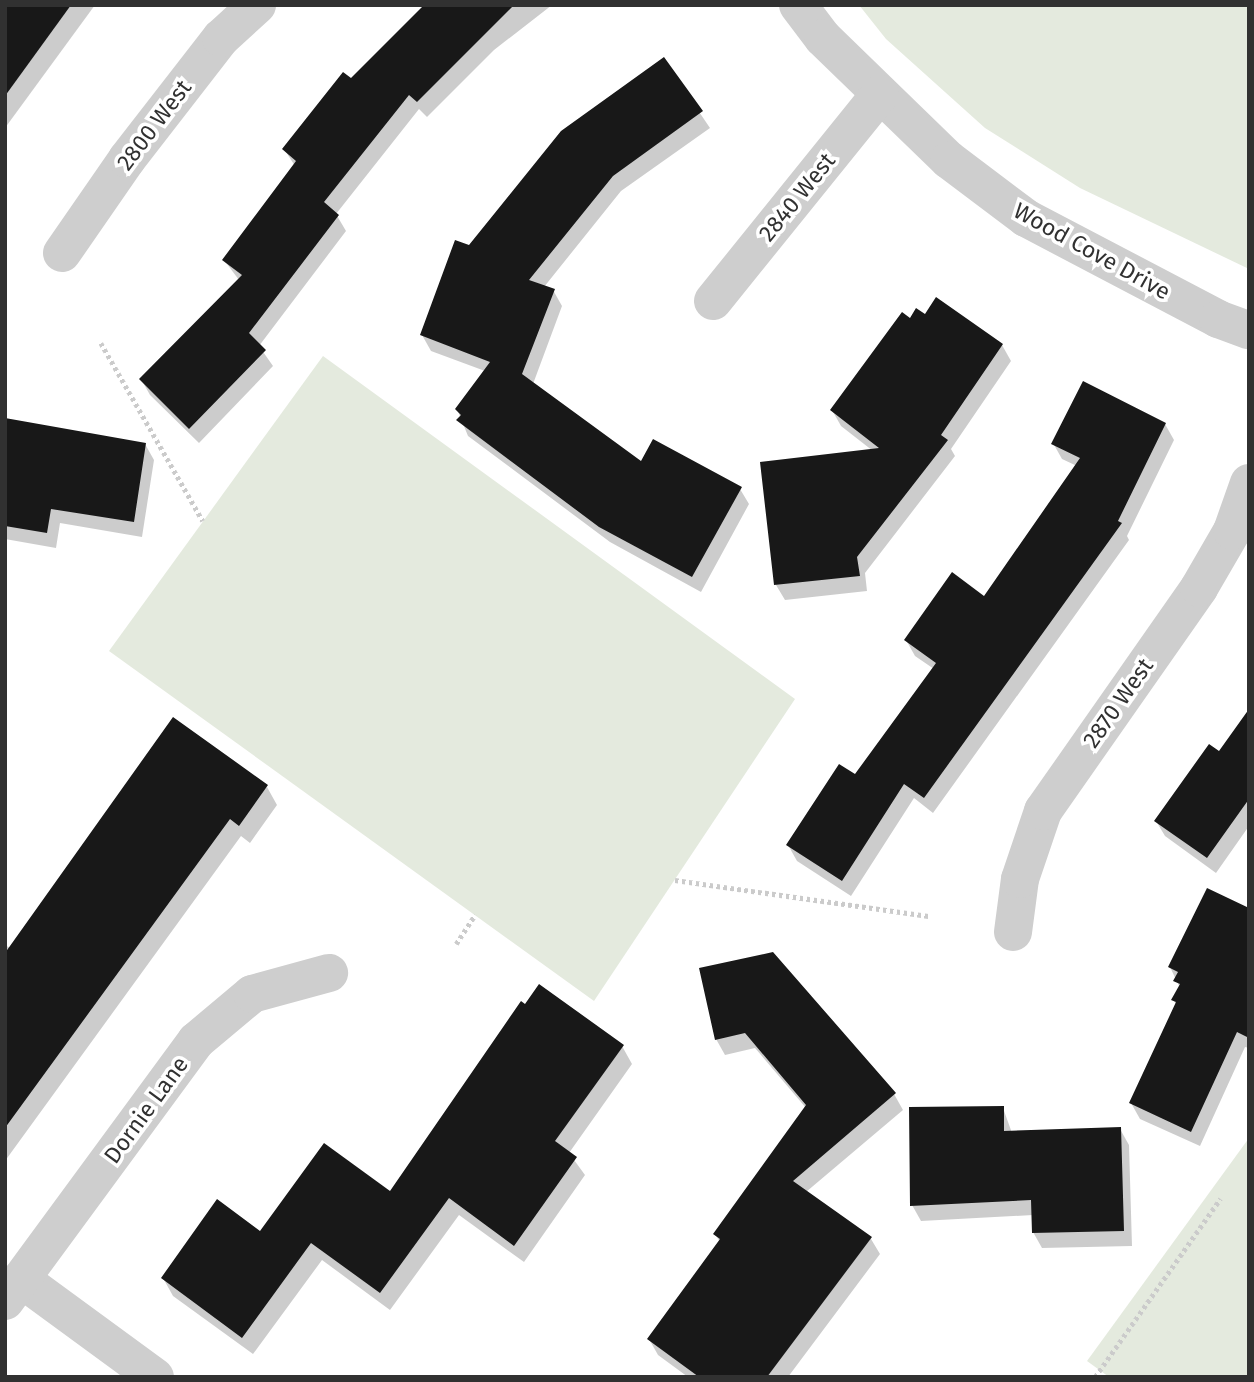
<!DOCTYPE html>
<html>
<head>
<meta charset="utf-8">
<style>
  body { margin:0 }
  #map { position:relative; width:1254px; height:1382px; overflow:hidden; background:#fff; font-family:"Fira Sans",sans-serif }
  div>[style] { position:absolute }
  .green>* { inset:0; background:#e4eade }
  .shadow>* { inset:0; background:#0003 }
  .building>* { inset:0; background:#181818 }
  .path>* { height:4.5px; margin-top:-2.25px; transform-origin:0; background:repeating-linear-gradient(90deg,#cbcbcb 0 3.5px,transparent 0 7px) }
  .street>* { height:38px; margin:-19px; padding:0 19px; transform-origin:19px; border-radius:19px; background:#cecece }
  span { translate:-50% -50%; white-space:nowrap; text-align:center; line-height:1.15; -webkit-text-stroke:7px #fff; paint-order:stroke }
  .street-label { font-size:23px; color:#313131 }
  .frame { position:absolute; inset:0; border:7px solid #313131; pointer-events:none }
</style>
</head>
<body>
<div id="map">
  <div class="green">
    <i style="clip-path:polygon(859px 5px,1249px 5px,1249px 269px,1080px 188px,985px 128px,886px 39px)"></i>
    <i style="clip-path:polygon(323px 356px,795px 699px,594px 1001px,109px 651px)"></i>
    <i style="clip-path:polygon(1249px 1138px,1249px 1377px,1109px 1377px,1087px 1361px)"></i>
  </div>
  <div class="shadow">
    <i style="clip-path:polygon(5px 5px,95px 5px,5px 128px)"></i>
    <i style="clip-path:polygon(427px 5px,552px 5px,494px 50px,427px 117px,419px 109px,336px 214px,346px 231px,259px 346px,273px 366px,199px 443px,150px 395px,141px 379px,239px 280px,224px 260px,295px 166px,284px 149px)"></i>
    <i style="clip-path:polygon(664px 60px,710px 128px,621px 191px,544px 287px,553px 290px,562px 306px,533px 384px,641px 464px,740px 489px,749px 504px,701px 592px,610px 542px,468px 436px,457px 409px,485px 371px,431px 351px,422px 335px,469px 247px)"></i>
    <i style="clip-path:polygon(910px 320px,1002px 345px,1011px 361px,951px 449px,955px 456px,865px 573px,867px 591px,785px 600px,776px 585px,762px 464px,873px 451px,841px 426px,832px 410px)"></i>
    <i style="clip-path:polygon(1165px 424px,1174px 440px,1127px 536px,1129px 540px,933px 813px,914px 798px,851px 896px,797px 861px,788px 845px,856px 777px,934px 669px,915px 656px,906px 640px,985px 598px,1077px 466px,1062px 459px,1053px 443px)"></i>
    <i style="clip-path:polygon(5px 439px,145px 444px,154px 460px,142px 537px,60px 523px,56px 548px,5px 539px)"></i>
    <i style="clip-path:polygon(1249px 712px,1249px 826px,1216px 873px,1165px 836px,1156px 821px,1220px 753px)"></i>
    <i style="clip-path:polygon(267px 787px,277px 805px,250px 843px,241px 836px,5px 1161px,5px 945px,10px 948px)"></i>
    <i style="clip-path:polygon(1249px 910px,1249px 1048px,1245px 1047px,1200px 1146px,1140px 1119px,1131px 1103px,1177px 1005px,1173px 1000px,1180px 988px,1170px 967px)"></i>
    <i style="clip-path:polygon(701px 969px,894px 1094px,903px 1110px,806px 1192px,871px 1239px,880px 1254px,788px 1377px,688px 1377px,658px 1355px,649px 1339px,720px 1242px,715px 1234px,806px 1108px,755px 1048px,725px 1055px,716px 1039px)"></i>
    <i style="clip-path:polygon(622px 1046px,632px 1064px,569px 1153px,585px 1175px,524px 1262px,459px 1215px,390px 1310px,322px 1260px,253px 1354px,173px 1296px,163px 1278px,260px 1233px,391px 1194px)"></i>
    <i style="clip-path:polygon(1003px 1108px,1012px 1133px,1120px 1129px,1129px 1145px,1132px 1246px,1042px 1248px,1033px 1232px,1033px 1215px,921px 1221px,912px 1205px)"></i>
  </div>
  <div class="building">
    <i style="clip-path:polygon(5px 5px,71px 5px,5px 96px)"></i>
    <i style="clip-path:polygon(424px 5px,514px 5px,417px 102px,409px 95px,324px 202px,339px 215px,249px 333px,266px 350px,189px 429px,139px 379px,242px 275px,222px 260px,296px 161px,282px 149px,343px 72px,351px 78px)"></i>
    <i style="clip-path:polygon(664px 57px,703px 111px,613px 176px,529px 280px,555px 289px,522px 374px,641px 461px,653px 439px,742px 487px,692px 577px,599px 527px,456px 420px,461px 415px,455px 409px,490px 362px,420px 335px,455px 240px,469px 245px,561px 131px)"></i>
    <i style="clip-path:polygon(936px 297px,1003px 344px,941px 435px,948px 440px,857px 557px,860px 576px,774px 585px,760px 462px,879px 448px,830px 410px,902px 312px,910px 318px,916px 308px,925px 314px)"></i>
    <i style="clip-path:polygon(1083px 381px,1166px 423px,1118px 521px,1122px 523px,924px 798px,904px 784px,842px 881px,786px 845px,839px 764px,855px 774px,936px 663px,904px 640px,952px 572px,984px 596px,1080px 458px,1051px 444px)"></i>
    <i style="clip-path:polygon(5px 418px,146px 443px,134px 522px,51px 509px,47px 533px,5px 526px)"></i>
    <i style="clip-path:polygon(1249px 709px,1249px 799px,1207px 858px,1154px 821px,1209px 744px,1219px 751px)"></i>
    <i style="clip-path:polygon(173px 717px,268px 785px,239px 826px,230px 819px,5px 1128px,5px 953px)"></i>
    <i style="clip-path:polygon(1207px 888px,1249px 908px,1249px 1038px,1237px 1032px,1191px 1132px,1129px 1103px,1176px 1002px,1171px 1000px,1180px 984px,1173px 981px,1178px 972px,1168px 967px)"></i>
    <i style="clip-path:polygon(773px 952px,896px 1093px,793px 1181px,872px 1237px,767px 1377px,699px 1377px,647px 1339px,720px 1239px,713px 1234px,806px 1105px,745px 1033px,715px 1040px,699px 968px)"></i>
    <i style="clip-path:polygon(539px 984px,624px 1045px,555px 1141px,577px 1157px,514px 1246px,449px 1198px,380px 1293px,311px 1243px,242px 1338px,161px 1278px,217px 1199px,260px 1231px,324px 1143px,390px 1191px,521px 1001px,525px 1004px)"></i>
    <i style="clip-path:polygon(1004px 1106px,1004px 1131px,1121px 1127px,1124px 1231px,1032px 1233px,1031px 1200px,910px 1206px,909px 1107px)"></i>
  </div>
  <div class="path">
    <i style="left:101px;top:343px;width:205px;rotate:60.2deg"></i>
    <i style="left:675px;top:880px;width:256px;rotate:8.1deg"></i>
    <i style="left:456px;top:944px;width:35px;rotate:-57deg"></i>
    <i style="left:1095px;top:1377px;width:218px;rotate:-54.9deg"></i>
  </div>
  <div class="street">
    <i style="left:798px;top:5px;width:41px;rotate:52.9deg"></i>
    <i style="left:823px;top:38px;width:175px;rotate:44.1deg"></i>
    <i style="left:949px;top:160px;width:96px;rotate:37deg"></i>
    <i style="left:1026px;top:218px;width:217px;rotate:27.7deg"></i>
    <i style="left:1218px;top:319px;width:33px;rotate:20deg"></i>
    <i style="left:62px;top:253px;width:114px;rotate:-55.3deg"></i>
    <i style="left:127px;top:159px;width:153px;rotate:-52.2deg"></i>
    <i style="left:221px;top:38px;width:49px;rotate:-42.5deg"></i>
    <i style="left:713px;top:301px;width:266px;rotate:-51.1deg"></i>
    <i style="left:1013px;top:932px;width:53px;rotate:-82.5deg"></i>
    <i style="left:1020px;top:879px;width:72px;rotate:-71.3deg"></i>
    <i style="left:1043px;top:811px;width:272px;rotate:-55deg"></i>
    <i style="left:1199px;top:588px;width:66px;rotate:-59.9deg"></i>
    <i style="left:1232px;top:531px;width:51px;rotate:-70.5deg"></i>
    <i style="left:21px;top:1279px;width:166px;rotate:36.2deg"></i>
    <i style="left:5px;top:1301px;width:323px;rotate:-53.7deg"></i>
    <i style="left:196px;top:1041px;width:73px;rotate:-40deg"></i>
    <i style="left:252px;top:994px;width:80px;rotate:-15.3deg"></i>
  </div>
  <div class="street-label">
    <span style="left:154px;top:125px;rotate:-53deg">2800 West</span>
    <span style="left:797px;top:197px;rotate:-51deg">2840 West</span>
    <span style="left:1092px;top:251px;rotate:29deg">Wood Cove Drive</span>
    <span style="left:1118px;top:703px;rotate:-55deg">2870 West</span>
    <span style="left:146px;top:1110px;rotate:-54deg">Dornie Lane</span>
  </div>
  <div class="frame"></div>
</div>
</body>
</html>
